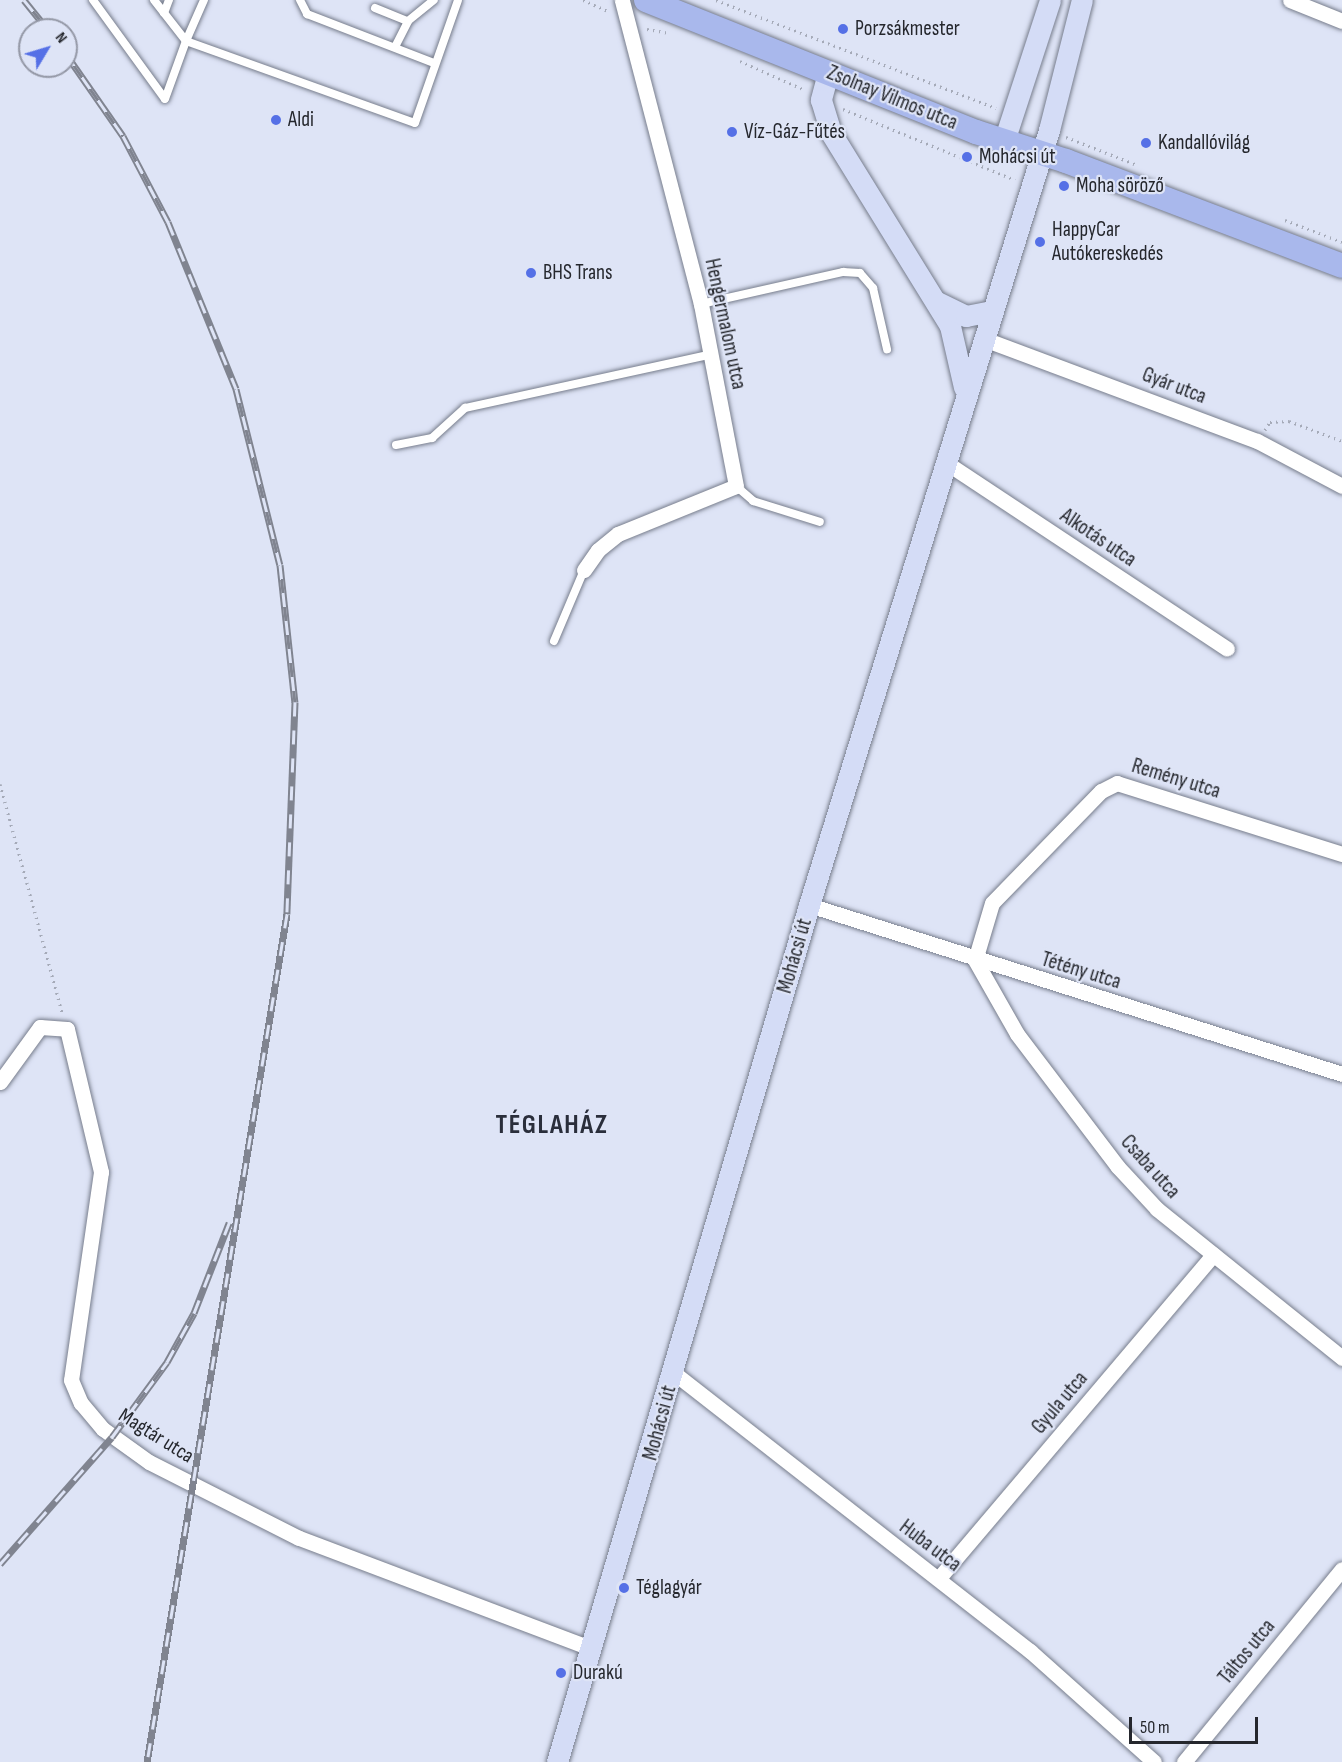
<!DOCTYPE html>
<html>
<head>
<meta charset="utf-8">
<style>
  body { margin:0 }
  #map { position:relative; width:1342px; height:1762px; overflow:hidden; background:#dee4f6; font-family:"Sofia Sans Condensed",sans-serif }
  div>[style] { position:absolute }
  .path>* { height:3px; margin-top:-1.5px; transform-origin:0; background:repeating-linear-gradient(90deg,#a5aab8 0 1.5px,transparent 0 6px) }
  .roads { filter:drop-shadow(0 0 2px #777d8c) drop-shadow(0 0 2px #777d8c) }
  .lane>* { height:8px; margin:-4px; padding:0 4px; transform-origin:4px; border-radius:4px; background:#fff }
  .street>* { height:15px; margin:-7.5px; padding:0 7.5px; transform-origin:7.5px; border-radius:7.5px; background:#fff }
  .secondary>* { height:21px; margin:-10.5px; padding:0 10.5px; transform-origin:10.5px; border-radius:10.5px; background:#d4dcf6 }
  .primary>* { height:24px; margin:-12px; padding:0 12px; transform-origin:12px; border-radius:12px; background:#a9b8ec }
  .rail>* { height:7px; margin-top:-3.5px; transform-origin:0; background:repeating-linear-gradient(90deg,#dee4f6 0 14px,#808490 0 28px); box-sizing:border-box; border-block:2px solid #808490 }
  .dots>* { width:16px; height:16px; translate:-50% -50%; box-sizing:border-box; border:3px solid #dee4f6; border-radius:50% }
  span { translate:-50% -50%; white-space:nowrap; text-align:center; line-height:1.15; -webkit-text-stroke:4.5px #dee4f6; paint-order:stroke }
  .poi-label { font-size:21px; color:#25272d }
  .left { translate:0 -50%; text-align:left }
  .street-label { font-size:21px; color:#25272d }
  .district-label { font-size:27px; color:#2a2e3b; font-weight:700; letter-spacing:1.5px }
  .north { position:absolute; left:18px; top:18px; width:60px; height:60px; box-sizing:border-box; background:#dee4f6; border:2px solid #9498a6; border-radius:50%; rotate:52deg; font-size:16px; font-weight:700; line-height:24px; text-align:center; color:#25272d }
  .north::after { content:''; display:block; margin:auto; width:21px; height:27px; background:#5570e6; clip-path:polygon(50% 0,100% 100%,50% 72%,0 100%) }
  .scale { position:absolute; left:1129px; top:1717px; width:129px; height:27px; box-sizing:border-box; border:3px solid #25272d; border-top:0; padding-left:8px; font-size:18px; line-height:21px; white-space:nowrap; color:#25272d; -webkit-text-stroke:4px #dee4f6; paint-order:stroke }
</style>
</head>
<body>
<div id="map">
  <div class="path">
    <i style="left:583px;top:0;width:27px;rotate:24deg"></i>
    <i style="left:716px;top:0;width:300px;rotate:21.1deg"></i>
    <i style="left:647px;top:29px;width:23px;rotate:10deg"></i>
    <i style="left:740px;top:61px;width:71px;rotate:24deg"></i>
    <i style="left:843px;top:109px;width:186px;rotate:22.4deg"></i>
    <i style="left:1066px;top:137px;width:74px;rotate:21.4deg"></i>
    <i style="left:1285px;top:220px;width:61px;rotate:21.1deg"></i>
    <i style="left:1265px;top:430px;width:9px;rotate:-58deg"></i>
    <i style="left:1270px;top:422px;width:19px;rotate:-3deg"></i>
    <i style="left:1289px;top:421px;width:57px;rotate:20.7deg"></i>
    <i style="left:0;top:784px;width:236px;rotate:74.8deg"></i>
  </div>
  <div class="roads">
    <div class="lane">
      <i style="left:93px;top:0;width:122px;rotate:54deg"></i>
      <i style="left:165px;top:99px;width:62px;rotate:-70.1deg"></i>
      <i style="left:186px;top:41px;width:52px;rotate:-128deg"></i>
      <i style="left:204px;top:0;width:45px;rotate:113.7deg"></i>
      <i style="left:186px;top:41px;width:243px;rotate:19.7deg"></i>
      <i style="left:415px;top:123px;width:130px;rotate:-70.7deg"></i>
      <i style="left:300px;top:0;width:16px;rotate:63deg"></i>
      <i style="left:307px;top:14px;width:136px;rotate:21.1deg"></i>
      <i style="left:375px;top:8px;width:35px;rotate:22deg"></i>
      <i style="left:164px;top:13px;width:14px;rotate:-69deg"></i>
      <i style="left:395px;top:47px;width:29px;rotate:-63deg"></i>
      <i style="left:408px;top:21px;width:33px;rotate:-39deg"></i>
      <i style="left:701px;top:304px;width:146px;rotate:-12.7deg"></i>
      <i style="left:843px;top:272px;width:17px;rotate:3deg"></i>
      <i style="left:860px;top:273px;width:20px;rotate:49deg"></i>
      <i style="left:873px;top:288px;width:63px;rotate:77.1deg"></i>
      <i style="left:396px;top:445px;width:37px;rotate:-11deg"></i>
      <i style="left:432px;top:438px;width:45px;rotate:-42.3deg"></i>
      <i style="left:465px;top:408px;width:253px;rotate:-12.3deg"></i>
      <i style="left:736px;top:486px;width:23px;rotate:41deg"></i>
      <i style="left:753px;top:501px;width:70px;rotate:17.4deg"></i>
      <i style="left:554px;top:641px;width:77px;rotate:-67.1deg"></i>
    </div>
    <div class="street">
      <i style="left:1290px;top:0;width:56px;rotate:22deg"></i>
      <i style="left:984px;top:339px;width:291px;rotate:20.5deg"></i>
      <i style="left:1257px;top:441px;width:96px;rotate:27.9deg"></i>
      <i style="left:945px;top:462px;width:338px;rotate:33.5deg"></i>
      <i style="left:584px;top:570px;width:24px;rotate:-55deg"></i>
      <i style="left:598px;top:550px;width:26px;rotate:-39deg"></i>
      <i style="left:618px;top:534px;width:127px;rotate:-22.1deg"></i>
      <i style="left:736px;top:486px;width:185px;rotate:-100.9deg"></i>
      <i style="left:701px;top:304px;width:314px;rotate:-104.6deg"></i>
      <i style="left:1342px;top:854px;width:236px;rotate:-162.5deg"></i>
      <i style="left:1117px;top:783px;width:18px;rotate:153deg"></i>
      <i style="left:1101px;top:791px;width:156px;rotate:134.2deg"></i>
      <i style="left:992px;top:903px;width:59px;rotate:106.6deg"></i>
      <i style="left:975px;top:960px;width:85px;rotate:60.4deg"></i>
      <i style="left:1017px;top:1034px;width:167px;rotate:52.8deg"></i>
      <i style="left:1118px;top:1167px;width:57px;rotate:47.1deg"></i>
      <i style="left:1157px;top:1209px;width:238px;rotate:38.8deg"></i>
      <i style="left:809px;top:905px;width:559px;rotate:17.59deg"></i>
      <i style="left:0;top:1082px;width:68px;rotate:-54deg"></i>
      <i style="left:40px;top:1027px;width:27px;rotate:4deg"></i>
      <i style="left:67px;top:1029px;width:147px;rotate:76.6deg"></i>
      <i style="left:101px;top:1172px;width:210px;rotate:98.2deg"></i>
      <i style="left:71px;top:1380px;width:25px;rotate:67deg"></i>
      <i style="left:81px;top:1403px;width:34px;rotate:50deg"></i>
      <i style="left:103px;top:1429px;width:57px;rotate:35.7deg"></i>
      <i style="left:149px;top:1462px;width:168px;rotate:26.9deg"></i>
      <i style="left:299px;top:1538px;width:313px;rotate:20.7deg"></i>
      <i style="left:674px;top:1373px;width:452px;rotate:38deg"></i>
      <i style="left:1030px;top:1651px;width:166px;rotate:41.8deg"></i>
      <i style="left:939px;top:1578px;width:424px;rotate:-49.7deg"></i>
      <i style="left:1184px;top:1762px;width:249px;rotate:-50.7deg"></i>
    </div>
    <div class="secondary">
      <i style="left:828px;top:73px;width:28px;rotate:105deg"></i>
      <i style="left:821px;top:100px;width:34px;rotate:73deg"></i>
      <i style="left:831px;top:133px;width:227px;rotate:58.3deg"></i>
      <i style="left:950px;top:326px;width:63px;rotate:77.1deg"></i>
      <i style="left:1004px;top:141px;width:148px;rotate:-71.9deg"></i>
      <i style="left:937px;top:302px;width:32px;rotate:26deg"></i>
      <i style="left:966px;top:316px;width:26px;rotate:-11deg"></i>
      <i style="left:557px;top:1762px;width:893px;rotate:-73.61deg"></i>
      <i style="left:809px;top:905px;width:811px;rotate:-72.79deg"></i>
      <i style="left:1049px;top:130px;width:134px;rotate:-75.8deg"></i>
    </div>
    <div class="primary">
      <i style="left:646px;top:0;width:355px;rotate:21.8deg"></i>
      <i style="left:976px;top:132px;width:95px;rotate:17.9deg"></i>
      <i style="left:1066px;top:161px;width:295px;rotate:20.8deg"></i>
    </div>
  </div>
  <div class="rail">
    <i style="left:24px;top:0;width:38px;rotate:51deg"></i>
    <i style="left:66px;top:54px;width:100px;rotate:55.2deg"></i>
    <i style="left:123px;top:136px;width:97px;rotate:62.4deg"></i>
    <i style="left:168px;top:222px;width:180px;rotate:67.8deg"></i>
    <i style="left:236px;top:389px;width:181px;rotate:76deg"></i>
    <i style="left:280px;top:565px;width:138px;rotate:83.8deg"></i>
    <i style="left:295px;top:702px;width:212px;rotate:92.2deg"></i>
    <i style="left:287px;top:914px;width:859px;rotate:99.37deg"></i>
    <i style="left:0;top:1564px;width:169px;rotate:-48.6deg"></i>
    <i style="left:112px;top:1437px;width:93px;rotate:-53.7deg"></i>
    <i style="left:167px;top:1362px;width:56px;rotate:-61.1deg"></i>
    <i style="left:194px;top:1313px;width:97px;rotate:-68.7deg"></i>
  </div>
  <div class="dots">
    <i style="left:843px;top:29px;background:#5570e6"></i>
    <i style="left:276px;top:120px;background:#5570e6"></i>
    <i style="left:732px;top:132px;background:#5570e6"></i>
    <i style="left:1146px;top:143px;background:#5570e6"></i>
    <i style="left:967px;top:157px;background:#5570e6"></i>
    <i style="left:1064px;top:186px;background:#5570e6"></i>
    <i style="left:1040px;top:242px;background:#5570e6"></i>
    <i style="left:531px;top:273px;background:#5570e6"></i>
    <i style="left:624px;top:1588px;background:#5570e6"></i>
    <i style="left:561px;top:1673px;background:#5570e6"></i>
  </div>
  <div class="poi-label">
    <span class="left" style="left:855px;top:29px">Porzsákmester</span>
    <span class="left" style="left:288px;top:120px">Aldi</span>
    <span class="left" style="left:744px;top:132px">Víz-Gáz-Fűtés</span>
    <span class="left" style="left:1158px;top:143px">Kandallóvilág</span>
    <span class="left" style="left:979px;top:157px">Mohácsi út</span>
    <span class="left" style="left:1076px;top:186px">Moha söröző</span>
    <span class="left" style="left:1052px;top:242px">HappyCar<br>Autókereskedés</span>
    <span class="left" style="left:543px;top:273px">BHS Trans</span>
    <span class="left" style="left:636px;top:1588px">Téglagyár</span>
    <span class="left" style="left:573px;top:1673px">Durakú</span>
  </div>
  <div class="street-label">
    <span style="left:892px;top:98px;rotate:22deg">Zsolnay Vilmos utca</span>
    <span style="left:725px;top:324px;rotate:78deg">Hengermalom utca</span>
    <span style="left:1174px;top:386px;rotate:21deg">Gyár utca</span>
    <span style="left:1098px;top:538px;rotate:34deg">Alkotás utca</span>
    <span style="left:1176px;top:779px;rotate:17deg">Remény utca</span>
    <span style="left:795px;top:956px;rotate:-74deg">Mohácsi út</span>
    <span style="left:1081px;top:971px;rotate:17deg">Tétény utca</span>
    <span style="left:1150px;top:1167px;rotate:48deg">Csaba utca</span>
    <span style="left:1060px;top:1403px;rotate:-50deg">Gyula utca</span>
    <span style="left:660px;top:1423px;rotate:-75deg">Mohácsi út</span>
    <span style="left:156px;top:1436px;rotate:32deg">Magtár utca</span>
    <span style="left:930px;top:1546px;rotate:37deg">Huba utca</span>
    <span style="left:1247px;top:1652px;rotate:-51deg">Táltos utca</span>
  </div>
  <div class="district-label">
    <span style="left:552px;top:1126px">TÉGLAHÁZ</span>
  </div>
  <div class="north">N</div>
  <div class="scale">50 m</div>
</div>
</body>
</html>
